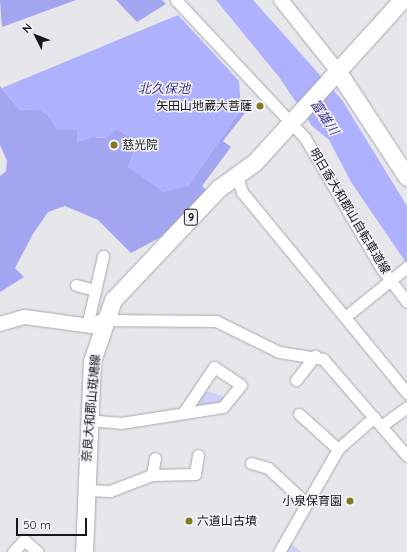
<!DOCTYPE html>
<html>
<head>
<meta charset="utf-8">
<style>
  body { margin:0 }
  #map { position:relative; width:407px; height:552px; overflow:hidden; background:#e7e7eb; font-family:Quicksand,"Noto Sans JP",sans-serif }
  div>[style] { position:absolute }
  .green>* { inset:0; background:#cdd0f8 }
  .forest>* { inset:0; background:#a3a5f1 }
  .water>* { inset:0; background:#aeb1fe }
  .roads { filter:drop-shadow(0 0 1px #a9a9ad) drop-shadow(0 0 1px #a9a9ad) }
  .minor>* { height:11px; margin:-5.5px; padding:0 5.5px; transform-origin:5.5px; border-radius:5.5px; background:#fff }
  .tertiary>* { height:14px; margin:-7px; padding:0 7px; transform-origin:7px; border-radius:7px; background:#fff }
  .primary>* { height:17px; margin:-8.5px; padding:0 8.5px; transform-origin:8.5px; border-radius:8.5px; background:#fff }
  .dots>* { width:11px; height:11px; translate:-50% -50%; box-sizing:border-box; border:2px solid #f4f4f8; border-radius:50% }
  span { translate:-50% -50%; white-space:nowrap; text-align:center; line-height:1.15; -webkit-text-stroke:3px #f4f4f8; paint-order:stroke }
  .shield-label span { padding:1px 3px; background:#f4f4f8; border:1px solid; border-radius:3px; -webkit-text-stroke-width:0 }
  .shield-label { font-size:11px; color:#171718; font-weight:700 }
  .poi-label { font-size:12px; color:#171718 }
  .right { translate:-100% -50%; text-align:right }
  .left { translate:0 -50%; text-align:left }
  .street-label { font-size:12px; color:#171718 }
  .water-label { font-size:13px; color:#3b3389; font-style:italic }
  .north { position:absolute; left:16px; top:16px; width:40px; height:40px; -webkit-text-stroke:3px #f4f4f8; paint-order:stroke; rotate:312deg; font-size:11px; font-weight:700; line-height:16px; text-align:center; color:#171718 }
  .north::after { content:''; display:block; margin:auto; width:14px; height:18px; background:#171718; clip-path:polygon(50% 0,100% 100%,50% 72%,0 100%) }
  .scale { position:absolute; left:16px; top:518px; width:71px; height:18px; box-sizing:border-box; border:2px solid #171718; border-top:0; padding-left:5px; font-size:12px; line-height:14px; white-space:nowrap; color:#171718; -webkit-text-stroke:3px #f4f4f8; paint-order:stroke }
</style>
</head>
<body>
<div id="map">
  <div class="green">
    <i style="clip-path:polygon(203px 390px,227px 397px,218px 404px,200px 405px,198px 400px)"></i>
    <i style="clip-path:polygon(290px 544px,297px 548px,301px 552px,284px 552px)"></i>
  </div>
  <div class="forest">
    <i style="clip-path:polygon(0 0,76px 0,2px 27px)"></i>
    <i style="clip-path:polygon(116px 0,162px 0,166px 4px,137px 22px)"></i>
    <i style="clip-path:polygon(0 86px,20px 110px,39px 109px,48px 115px,58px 130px,77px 130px,78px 142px,92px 137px,106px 138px,117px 129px,138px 142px,128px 167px,188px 186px,241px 109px,245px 113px,223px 141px,231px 147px,202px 186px,206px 190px,161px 237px,131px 253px,98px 220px,65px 206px,48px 212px,33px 234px,15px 268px,24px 277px,0 292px,0 176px,6px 171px,7px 161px,0 145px)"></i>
  </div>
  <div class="water">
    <i style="clip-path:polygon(216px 0,253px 0,342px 100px,407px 206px,407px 264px,351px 182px,329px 140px,312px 126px,279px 77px)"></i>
    <i style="clip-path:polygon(178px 15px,239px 81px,241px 109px,188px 186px,163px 192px,128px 167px,138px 142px,117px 129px,107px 138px,92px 137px,77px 143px,77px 130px,58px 130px,48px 115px,39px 109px,20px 110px,2px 88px)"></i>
  </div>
  <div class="roads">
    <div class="minor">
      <i style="left:176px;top:0;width:189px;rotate:46.9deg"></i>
      <i style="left:305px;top:138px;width:152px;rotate:59.6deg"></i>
      <i style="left:382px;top:269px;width:41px;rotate:52.9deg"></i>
      <i style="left:237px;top:176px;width:17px;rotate:73deg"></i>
      <i style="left:242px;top:192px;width:260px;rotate:50.6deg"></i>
      <i style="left:76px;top:285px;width:20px;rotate:15deg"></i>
      <i style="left:345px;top:317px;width:80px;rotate:-38.9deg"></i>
      <i style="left:104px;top:320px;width:112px;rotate:0.5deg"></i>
      <i style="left:216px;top:321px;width:70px;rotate:26.2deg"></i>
      <i style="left:279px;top:352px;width:45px;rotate:9deg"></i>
      <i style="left:323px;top:359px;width:128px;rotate:49.1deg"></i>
      <i style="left:87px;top:326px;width:72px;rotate:-77.1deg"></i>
      <i style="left:296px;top:380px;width:31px;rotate:-52deg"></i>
      <i style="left:299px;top:414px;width:52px;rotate:41.9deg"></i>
      <i style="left:88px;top:420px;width:33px;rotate:5deg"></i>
      <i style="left:121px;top:423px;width:103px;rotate:-8.9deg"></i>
      <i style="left:223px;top:407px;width:28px;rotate:-51deg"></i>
      <i style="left:241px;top:385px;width:32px;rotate:-146deg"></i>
      <i style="left:214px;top:367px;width:54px;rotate:123.7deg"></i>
      <i style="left:381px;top:426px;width:32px;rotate:-36deg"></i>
      <i style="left:251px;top:463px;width:18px;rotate:16deg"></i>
      <i style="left:268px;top:468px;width:50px;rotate:42.6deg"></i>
      <i style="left:152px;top:475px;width:17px;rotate:-80deg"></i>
      <i style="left:84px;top:490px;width:26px;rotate:2deg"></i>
      <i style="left:110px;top:491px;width:45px;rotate:-20.9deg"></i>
      <i style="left:152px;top:475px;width:43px;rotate:-1.3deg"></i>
      <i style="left:195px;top:474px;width:19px;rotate:-81deg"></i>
      <i style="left:13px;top:552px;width:16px;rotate:-47deg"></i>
      <i style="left:24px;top:540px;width:18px;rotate:41deg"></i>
      <i style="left:279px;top:552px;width:119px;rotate:-60.2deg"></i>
      <i style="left:338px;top:449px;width:48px;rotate:-41.6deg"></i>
    </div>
    <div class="tertiary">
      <i style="left:281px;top:0;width:88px;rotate:51.4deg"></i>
      <i style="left:0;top:324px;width:26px;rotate:-16deg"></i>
      <i style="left:25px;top:317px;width:67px;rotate:7.8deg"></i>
      <i style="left:91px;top:326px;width:14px;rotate:-25deg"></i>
    </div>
    <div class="primary">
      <i style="left:336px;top:69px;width:129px;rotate:56.7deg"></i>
      <i style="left:84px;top:552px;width:191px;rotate:-87.6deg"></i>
      <i style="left:92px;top:361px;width:65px;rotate:-71deg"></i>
      <i style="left:113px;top:300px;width:154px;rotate:-46.6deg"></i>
      <i style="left:219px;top:188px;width:44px;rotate:-35.8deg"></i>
      <i style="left:255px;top:162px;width:219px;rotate:-47.8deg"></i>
    </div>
  </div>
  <div class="dots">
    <i style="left:260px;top:106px;background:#83781d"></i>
    <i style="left:114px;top:145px;background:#83781d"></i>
    <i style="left:350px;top:501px;background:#83781d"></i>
    <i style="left:189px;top:521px;background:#83781d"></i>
  </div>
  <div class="shield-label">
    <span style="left:191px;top:217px">9</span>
  </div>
  <div class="poi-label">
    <span class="right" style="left:252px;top:106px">矢田山地蔵大菩薩</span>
    <span class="left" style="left:122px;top:145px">慈光院</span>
    <span class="right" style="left:342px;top:501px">小泉保育園</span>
    <span class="left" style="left:197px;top:521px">六道山古墳</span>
  </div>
  <div class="street-label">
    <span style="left:350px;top:211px;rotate:59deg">明日香大和郡山自転車道線</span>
    <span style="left:91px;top:408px;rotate:-85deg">奈良大和郡山斑鳩線</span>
  </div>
  <div class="water-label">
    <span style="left:164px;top:88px">北久保池</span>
    <span style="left:325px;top:117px;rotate:56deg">富雄川</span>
  </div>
  <div class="north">N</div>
  <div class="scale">50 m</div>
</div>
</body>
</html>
